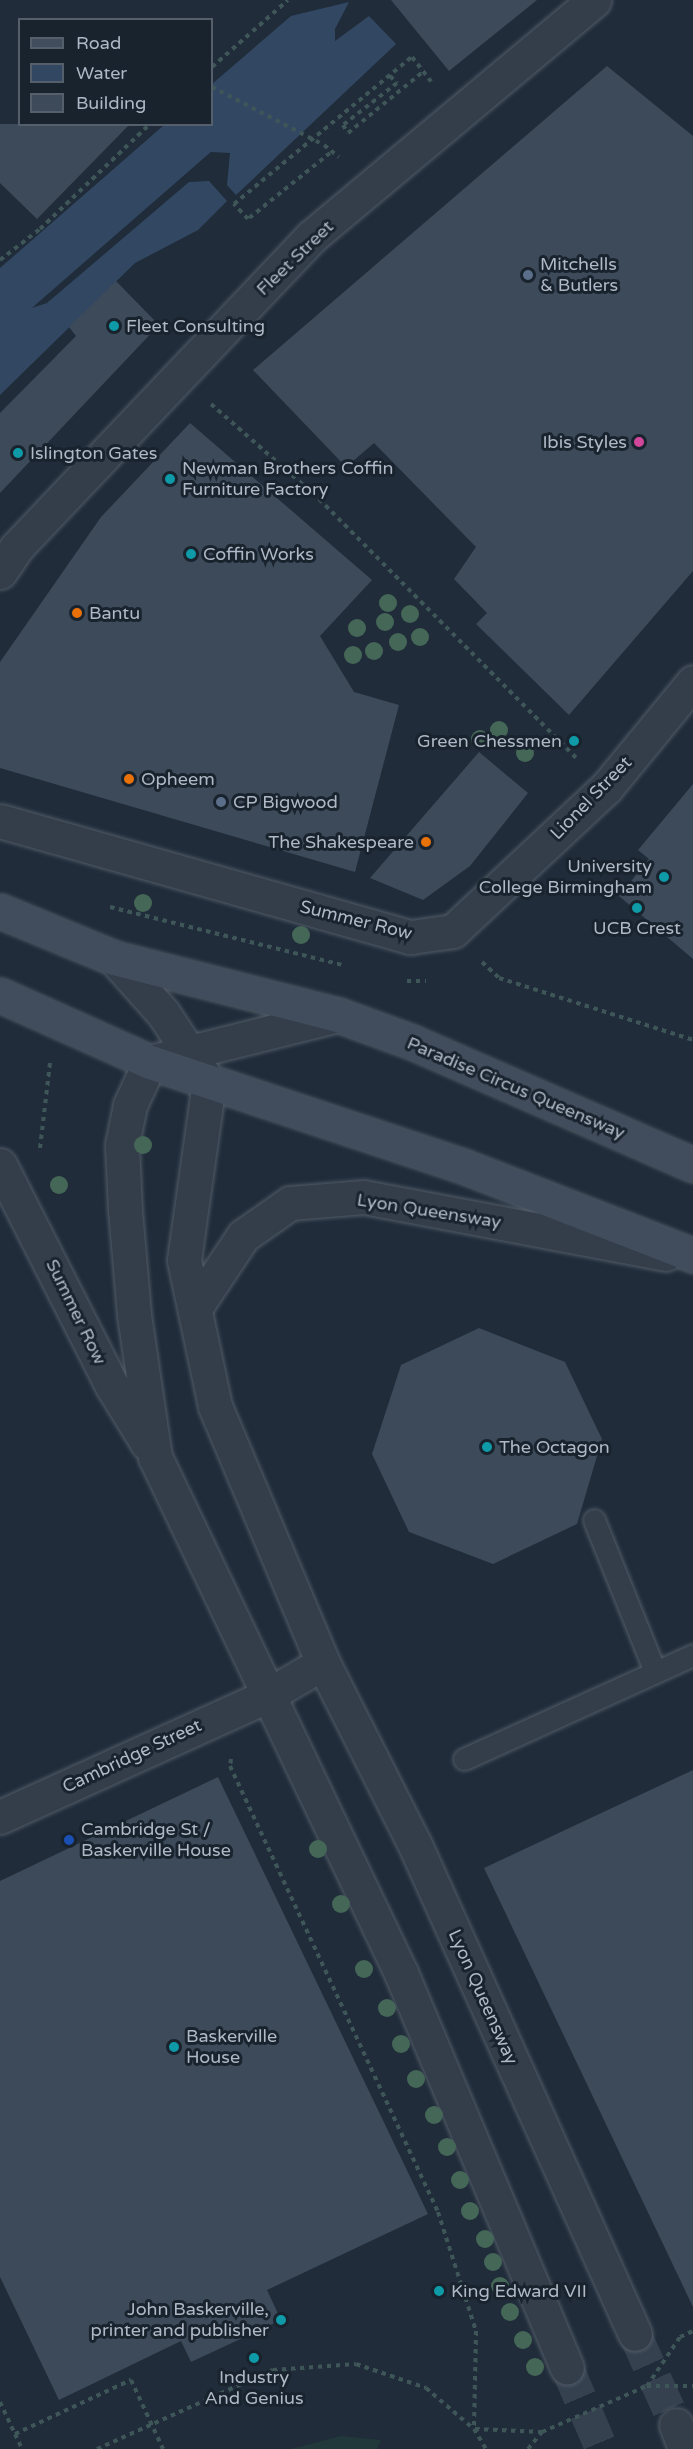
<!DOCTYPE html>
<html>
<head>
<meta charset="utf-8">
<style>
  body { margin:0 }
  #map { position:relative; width:693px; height:2449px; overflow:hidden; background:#202c3a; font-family:"Varela Round",sans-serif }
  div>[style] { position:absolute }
  .green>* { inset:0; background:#22393b }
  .water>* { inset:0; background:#324862 }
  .canal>* { height:51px; margin:-25.5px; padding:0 25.5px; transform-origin:25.5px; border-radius:25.5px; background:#324862 }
  .building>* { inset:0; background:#3c4a59 }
  .street-tunnel>* { height:33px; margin-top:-16.5px; transform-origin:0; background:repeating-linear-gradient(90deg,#35414f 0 33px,transparent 0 49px) }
  .path>* { height:4px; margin-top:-2px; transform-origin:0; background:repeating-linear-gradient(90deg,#3f5658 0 4.5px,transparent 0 9px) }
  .roads { filter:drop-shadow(0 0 2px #515b67) drop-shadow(0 0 2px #515b67) }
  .lane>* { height:21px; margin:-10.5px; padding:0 10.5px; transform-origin:10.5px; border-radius:10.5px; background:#343e4a }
  .street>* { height:33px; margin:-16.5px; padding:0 16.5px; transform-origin:16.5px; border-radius:16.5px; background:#343e4a }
  .secondary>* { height:33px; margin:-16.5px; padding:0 16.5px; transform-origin:16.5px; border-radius:16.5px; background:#414d5d }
  .path-bridge>* { height:4px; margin-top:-2px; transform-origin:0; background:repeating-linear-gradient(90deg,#3f5658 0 4.5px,transparent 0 9px) }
  .trees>* { width:18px; height:18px; margin:-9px; border-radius:50%; background:#456757 }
  .dots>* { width:16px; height:16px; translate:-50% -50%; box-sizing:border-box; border:3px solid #19232e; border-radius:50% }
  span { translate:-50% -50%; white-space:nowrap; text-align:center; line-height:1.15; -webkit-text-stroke:6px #19232e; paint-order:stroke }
  .street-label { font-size:18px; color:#aeb8c6 }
  .poi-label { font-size:18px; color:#aeb8c6 }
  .left { translate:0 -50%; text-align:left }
  .right { translate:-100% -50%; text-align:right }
  .legend { position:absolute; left:18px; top:18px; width:195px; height:108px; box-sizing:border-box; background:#19232e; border:2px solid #555f6b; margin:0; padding:8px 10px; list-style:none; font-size:18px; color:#aeb8c6 }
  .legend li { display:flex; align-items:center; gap:12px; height:30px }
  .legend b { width:30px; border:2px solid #555f6b }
</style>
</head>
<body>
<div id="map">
  <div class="green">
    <i style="clip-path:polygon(341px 2436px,381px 2440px,377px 2449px,291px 2449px)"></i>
  </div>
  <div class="water">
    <i style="clip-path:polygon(349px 2px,335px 29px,335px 41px,369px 16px,396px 44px,236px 195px,227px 185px,230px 153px,194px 151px,163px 158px,186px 125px,212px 124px,212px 84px,291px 16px)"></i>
    <i style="clip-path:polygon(209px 181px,227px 201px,198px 230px,135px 263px,0 395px,0 287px,27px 278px,23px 311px,47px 303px,189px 182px)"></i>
  </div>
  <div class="canal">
    <i style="left:0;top:301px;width:269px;rotate:-41.1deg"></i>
  </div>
  <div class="building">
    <i style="clip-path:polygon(391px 0,537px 0,449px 71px)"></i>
    <i style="clip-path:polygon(607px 66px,693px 136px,693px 571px,569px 715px,476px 624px,487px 613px,454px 579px,476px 547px,374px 443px,346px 467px,253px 370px)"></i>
    <i style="clip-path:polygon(0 124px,130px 124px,37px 219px,0 183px)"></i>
    <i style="clip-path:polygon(116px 281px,159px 325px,0 493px,0 413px,76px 336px,69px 327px)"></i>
    <i style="clip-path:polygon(190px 423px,372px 580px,320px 636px,354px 692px,399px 705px,355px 872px,0 768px,0 662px,101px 517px)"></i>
    <i style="clip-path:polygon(479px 752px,528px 793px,470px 866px,423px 900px,370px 878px)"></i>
    <i style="clip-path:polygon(693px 784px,693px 959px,619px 896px,649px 859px,638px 850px)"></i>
    <i style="clip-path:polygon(479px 1328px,565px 1362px,602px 1439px,577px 1524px,493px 1564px,409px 1532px,372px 1454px,401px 1365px)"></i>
    <i style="clip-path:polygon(693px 1770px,693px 2307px,484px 1868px)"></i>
    <i style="clip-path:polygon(218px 1777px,428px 2214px,267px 2290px,281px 2320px,191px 2362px,181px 2341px,59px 2400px,0 2277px,0 1881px)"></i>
  </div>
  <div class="street-tunnel">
    <i style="left:635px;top:2334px;width:100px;rotate:65.7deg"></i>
    <i style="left:567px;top:2367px;width:89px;rotate:66.9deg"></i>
  </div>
  <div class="path">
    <i style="left:212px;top:67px;width:101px;rotate:-41.4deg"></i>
    <i style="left:390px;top:76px;width:10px;rotate:45deg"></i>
    <i style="left:397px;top:83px;width:68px;rotate:142.1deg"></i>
    <i style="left:343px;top:125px;width:9px;rotate:58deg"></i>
    <i style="left:348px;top:133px;width:98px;rotate:-39.2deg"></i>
    <i style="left:324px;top:145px;width:19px;rotate:39deg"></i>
    <i style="left:330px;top:153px;width:105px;rotate:141.2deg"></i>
    <i style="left:248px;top:219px;width:21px;rotate:-133deg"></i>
    <i style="left:234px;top:204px;width:231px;rotate:-39.6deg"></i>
    <i style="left:412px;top:57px;width:31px;rotate:52deg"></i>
    <i style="left:0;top:260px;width:51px;rotate:-37.8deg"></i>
    <i style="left:40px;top:229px;width:152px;rotate:-43.7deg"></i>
    <i style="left:211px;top:404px;width:144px;rotate:41.3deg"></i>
    <i style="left:319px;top:499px;width:365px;rotate:45.2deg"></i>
    <i style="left:110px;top:907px;width:239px;rotate:14deg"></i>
    <i style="left:482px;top:962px;width:23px;rotate:43deg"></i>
    <i style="left:499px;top:978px;width:204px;rotate:17.7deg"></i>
    <i style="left:407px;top:981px;width:19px"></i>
    <i style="left:40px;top:1148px;width:86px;rotate:-83.3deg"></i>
    <i style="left:231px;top:1759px;width:7px;rotate:98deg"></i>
    <i style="left:230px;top:1766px;width:492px;rotate:65deg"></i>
    <i style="left:438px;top:2212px;width:125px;rotate:72.3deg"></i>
    <i style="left:476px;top:2331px;width:98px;rotate:91.2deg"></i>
    <i style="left:680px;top:2337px;width:14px;rotate:-25deg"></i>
    <i style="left:0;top:2402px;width:35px;rotate:65deg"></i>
    <i style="left:15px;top:2434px;width:128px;rotate:-25deg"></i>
    <i style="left:131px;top:2380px;width:76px;rotate:65.1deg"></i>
    <i style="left:475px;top:2429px;width:67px;rotate:2.6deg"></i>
    <i style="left:15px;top:2434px;width:17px;rotate:65deg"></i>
    <i style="left:97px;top:2449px;width:193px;rotate:-24.2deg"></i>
    <i style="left:273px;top:2370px;width:83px;rotate:-4.1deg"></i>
    <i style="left:356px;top:2364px;width:74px;rotate:18.9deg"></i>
    <i style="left:426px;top:2388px;width:63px;rotate:40.5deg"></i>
    <i style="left:474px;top:2429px;width:23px;rotate:59deg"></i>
    <i style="left:528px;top:2449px;width:22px;rotate:-51deg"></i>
  </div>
  <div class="roads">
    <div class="lane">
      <i style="left:594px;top:1520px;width:164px;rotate:68.1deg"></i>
      <i style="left:464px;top:1759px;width:252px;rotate:-24.4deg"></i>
    </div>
    <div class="street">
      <i style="left:0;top:572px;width:29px;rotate:-56deg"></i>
      <i style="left:16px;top:548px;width:429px;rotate:-46.5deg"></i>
      <i style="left:311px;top:237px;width:369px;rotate:-39.9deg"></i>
      <i style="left:0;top:821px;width:427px;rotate:15.8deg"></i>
      <i style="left:411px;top:937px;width:42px;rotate:-8.1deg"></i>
      <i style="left:453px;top:931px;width:209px;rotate:-43.1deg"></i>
      <i style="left:606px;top:788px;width:137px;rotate:-50.6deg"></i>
      <i style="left:338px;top:1015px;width:194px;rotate:166deg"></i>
      <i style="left:150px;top:1062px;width:47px;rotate:114.9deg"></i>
      <i style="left:130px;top:1105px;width:41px;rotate:101.3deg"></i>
      <i style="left:122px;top:1145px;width:65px;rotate:87.4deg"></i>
      <i style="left:125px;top:1210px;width:105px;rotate:85.1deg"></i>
      <i style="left:134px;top:1315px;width:144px;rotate:81.6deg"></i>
      <i style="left:155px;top:1457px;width:572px;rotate:64.51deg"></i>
      <i style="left:401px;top:1973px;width:428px;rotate:67.2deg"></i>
      <i style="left:0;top:1165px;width:248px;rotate:63.1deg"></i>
      <i style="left:112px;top:1386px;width:67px;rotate:58.4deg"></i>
      <i style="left:195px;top:1308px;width:87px;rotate:-56.3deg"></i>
      <i style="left:243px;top:1236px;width:57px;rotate:-35.1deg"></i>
      <i style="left:290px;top:1203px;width:74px;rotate:-4.6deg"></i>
      <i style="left:364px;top:1197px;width:307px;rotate:10.7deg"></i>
      <i style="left:323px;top:1663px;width:204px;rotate:63.2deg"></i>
      <i style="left:415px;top:1845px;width:536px;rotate:65.78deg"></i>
      <i style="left:0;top:1817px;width:291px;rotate:-24.4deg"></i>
      <i style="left:265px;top:1697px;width:67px;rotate:-30.4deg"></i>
      <i style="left:323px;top:1663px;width:279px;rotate:-112.8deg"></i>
      <i style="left:215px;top:1406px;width:149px;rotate:-102deg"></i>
      <i style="left:184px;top:1260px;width:179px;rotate:-82deg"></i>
      <i style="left:209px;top:1083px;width:84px;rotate:-123.3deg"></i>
      <i style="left:163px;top:1013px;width:74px;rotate:-131.7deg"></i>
      <i style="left:676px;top:2425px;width:26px;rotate:69deg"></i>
    </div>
    <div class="secondary">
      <i style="left:0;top:911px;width:123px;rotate:22.4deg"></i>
      <i style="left:114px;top:958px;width:231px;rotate:14.3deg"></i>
      <i style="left:338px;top:1015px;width:79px;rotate:20deg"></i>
      <i style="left:412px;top:1042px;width:307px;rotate:23.6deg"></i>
      <i style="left:0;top:995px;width:164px;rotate:24.1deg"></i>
      <i style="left:150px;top:1062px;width:330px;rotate:18.4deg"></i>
      <i style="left:463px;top:1166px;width:247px;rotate:21.2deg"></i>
    </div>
  </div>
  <div class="path-bridge">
    <i style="left:212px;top:87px;width:126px;rotate:27.4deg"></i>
    <i style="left:647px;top:2386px;width:46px"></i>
    <i style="left:542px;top:2432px;width:115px;rotate:-23.7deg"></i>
    <i style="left:647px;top:2386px;width:59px;rotate:-56deg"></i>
  </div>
  <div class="trees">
    <i style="left:388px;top:603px"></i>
    <i style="left:410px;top:614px"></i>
    <i style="left:385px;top:622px"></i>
    <i style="left:357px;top:628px"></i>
    <i style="left:420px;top:637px"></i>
    <i style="left:398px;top:642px"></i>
    <i style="left:374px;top:651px"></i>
    <i style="left:353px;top:655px"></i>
    <i style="left:499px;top:730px"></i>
    <i style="left:480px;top:739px"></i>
    <i style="left:525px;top:753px"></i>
    <i style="left:143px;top:903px"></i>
    <i style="left:301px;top:935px"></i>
    <i style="left:143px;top:1145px"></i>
    <i style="left:59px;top:1185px"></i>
    <i style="left:318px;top:1849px"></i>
    <i style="left:341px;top:1904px"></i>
    <i style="left:364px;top:1969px"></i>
    <i style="left:387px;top:2008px"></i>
    <i style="left:401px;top:2044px"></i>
    <i style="left:416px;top:2079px"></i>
    <i style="left:434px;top:2115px"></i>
    <i style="left:447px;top:2147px"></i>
    <i style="left:460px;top:2180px"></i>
    <i style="left:470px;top:2211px"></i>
    <i style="left:485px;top:2239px"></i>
    <i style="left:493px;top:2262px"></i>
    <i style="left:500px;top:2286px"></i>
    <i style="left:510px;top:2312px"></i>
    <i style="left:523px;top:2340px"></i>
    <i style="left:535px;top:2367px"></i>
  </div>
  <div class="dots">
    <i style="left:528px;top:275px;background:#5c6f8a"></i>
    <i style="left:114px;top:326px;background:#0f9aa8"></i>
    <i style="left:639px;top:442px;background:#d1479c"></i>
    <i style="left:18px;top:453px;background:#0f9aa8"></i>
    <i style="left:170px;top:479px;background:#0f9aa8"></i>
    <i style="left:191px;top:554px;background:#0f9aa8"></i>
    <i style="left:77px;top:613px;background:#e8710a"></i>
    <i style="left:574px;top:741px;background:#0f9aa8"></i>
    <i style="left:129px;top:779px;background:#e8710a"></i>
    <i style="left:221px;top:802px;background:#5c6f8a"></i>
    <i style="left:426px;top:842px;background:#e8710a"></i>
    <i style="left:664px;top:877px;background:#0f9aa8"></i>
    <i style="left:637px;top:908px;background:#0f9aa8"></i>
    <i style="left:487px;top:1447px;background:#0f9aa8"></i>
    <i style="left:69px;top:1840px;background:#1a4fb4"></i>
    <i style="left:174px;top:2047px;background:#0f9aa8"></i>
    <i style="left:439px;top:2291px;background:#0f9aa8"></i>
    <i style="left:281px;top:2320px;background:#0f9aa8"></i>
    <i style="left:254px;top:2358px;background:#0f9aa8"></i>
  </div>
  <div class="street-label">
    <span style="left:295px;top:258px;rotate:-44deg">Fleet Street</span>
    <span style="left:591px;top:798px;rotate:-46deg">Lionel Street</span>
    <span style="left:356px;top:920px;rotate:14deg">Summer Row</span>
    <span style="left:516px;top:1088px;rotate:23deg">Paradise Circus Queensway</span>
    <span style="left:429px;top:1211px;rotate:9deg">Lyon Queensway</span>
    <span style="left:76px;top:1312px;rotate:64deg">Summer Row</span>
    <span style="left:132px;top:1756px;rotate:-25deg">Cambridge Street</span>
    <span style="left:483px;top:1997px;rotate:66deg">Lyon Queensway</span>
  </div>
  <div class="poi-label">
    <span class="left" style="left:540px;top:275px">Mitchells<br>&amp; Butlers</span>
    <span class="left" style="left:126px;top:326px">Fleet Consulting</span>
    <span class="right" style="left:627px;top:442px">Ibis Styles</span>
    <span class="left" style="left:30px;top:453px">Islington Gates</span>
    <span class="left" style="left:182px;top:479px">Newman Brothers Coffin<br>Furniture Factory</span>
    <span class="left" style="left:203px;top:554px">Coffin Works</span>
    <span class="left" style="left:89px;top:613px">Bantu</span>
    <span class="right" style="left:562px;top:741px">Green Chessmen</span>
    <span class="left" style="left:141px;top:779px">Opheem</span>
    <span class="left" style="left:233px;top:802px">CP Bigwood</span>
    <span class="right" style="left:414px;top:842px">The Shakespeare</span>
    <span class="right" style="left:652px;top:877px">University<br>College Birmingham</span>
    <span style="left:637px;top:928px">UCB Crest</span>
    <span class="left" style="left:499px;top:1447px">The Octagon</span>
    <span class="left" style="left:81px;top:1840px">Cambridge St /<br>Baskerville House</span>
    <span class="left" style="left:186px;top:2047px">Baskerville<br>House</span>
    <span class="left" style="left:451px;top:2291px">King Edward VII</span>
    <span class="right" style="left:269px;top:2320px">John Baskerville,<br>printer and publisher</span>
    <span style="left:254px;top:2388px">Industry<br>And Genius</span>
  </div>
  <ul class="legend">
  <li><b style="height:8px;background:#414d5d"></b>Road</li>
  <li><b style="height:16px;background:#324862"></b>Water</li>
  <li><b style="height:16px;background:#3c4a59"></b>Building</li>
  </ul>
</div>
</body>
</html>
